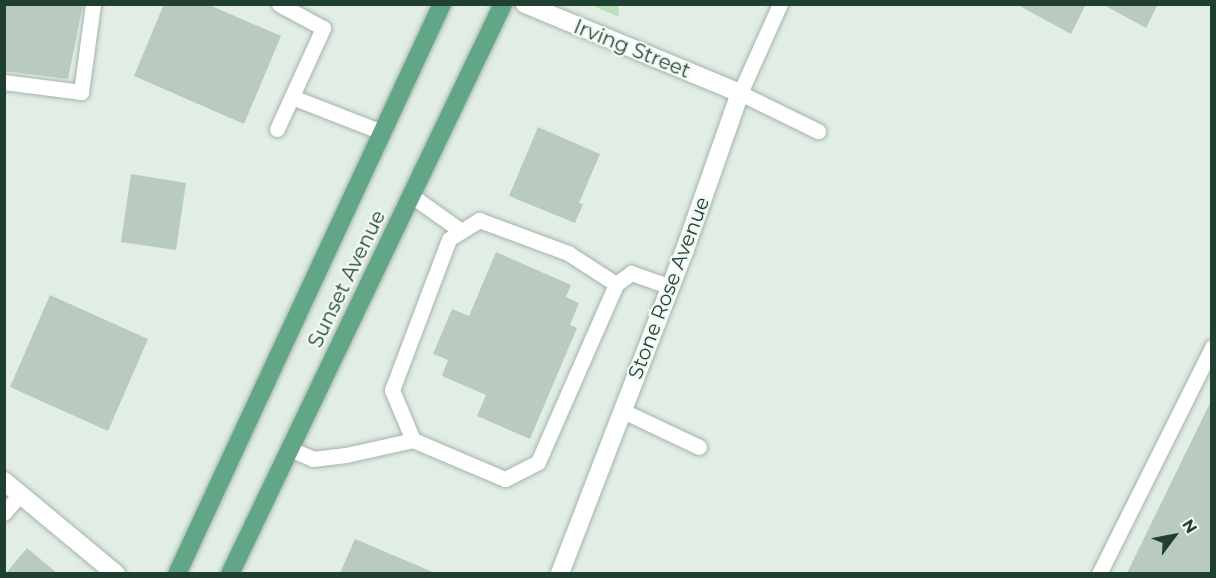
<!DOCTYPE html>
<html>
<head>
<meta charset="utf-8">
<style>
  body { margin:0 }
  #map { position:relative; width:1216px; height:578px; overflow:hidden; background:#e1ede5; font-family:Montserrat,sans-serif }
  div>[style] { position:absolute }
  .green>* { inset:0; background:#b7e0bb }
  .building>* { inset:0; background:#b9cbc0 }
  .roads { filter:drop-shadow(0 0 2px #a3b5ab) drop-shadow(0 0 2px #a3b5ab) }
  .service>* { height:15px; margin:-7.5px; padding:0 7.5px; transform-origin:7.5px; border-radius:7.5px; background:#fff }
  .minor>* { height:18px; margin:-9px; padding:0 9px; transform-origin:9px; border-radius:9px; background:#fff }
  .secondary>* { height:18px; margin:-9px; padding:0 9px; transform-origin:9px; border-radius:9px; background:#fff }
  .primary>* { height:18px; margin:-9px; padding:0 9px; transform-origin:9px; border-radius:9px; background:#61a687 }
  span { translate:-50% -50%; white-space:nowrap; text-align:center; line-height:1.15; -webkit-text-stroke:4.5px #f1f9f4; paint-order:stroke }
  .street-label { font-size:20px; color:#1f3f30 }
  .frame { position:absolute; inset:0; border:6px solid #1f3f30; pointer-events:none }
  .north { position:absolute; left:1144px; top:506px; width:60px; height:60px; -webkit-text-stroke:4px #f1f9f4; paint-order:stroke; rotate:58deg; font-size:16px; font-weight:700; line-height:24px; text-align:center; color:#1f3f30 }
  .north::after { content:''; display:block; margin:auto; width:21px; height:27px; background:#1f3f30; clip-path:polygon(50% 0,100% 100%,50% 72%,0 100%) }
</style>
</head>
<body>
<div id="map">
  <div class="green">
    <i style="clip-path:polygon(592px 5px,618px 5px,619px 17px)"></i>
  </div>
  <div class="building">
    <i style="clip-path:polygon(4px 4px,83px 4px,68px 79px,4px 71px)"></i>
    <i style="clip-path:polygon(164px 4px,207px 4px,281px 36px,244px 124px,134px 76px)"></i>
    <i style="clip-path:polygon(1016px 4px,1086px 4px,1071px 34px)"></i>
    <i style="clip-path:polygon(1102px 4px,1158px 4px,1146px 28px)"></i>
    <i style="clip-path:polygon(538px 127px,600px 154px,579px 203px,583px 204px,575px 223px,509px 196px)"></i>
    <i style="clip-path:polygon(131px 174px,186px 183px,176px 250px,121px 242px)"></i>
    <i style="clip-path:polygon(496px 252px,571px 285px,566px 297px,579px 303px,570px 325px,577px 328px,530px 439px,477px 416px,486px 395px,442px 376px,448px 360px,433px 354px,452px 309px,469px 316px)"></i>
    <i style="clip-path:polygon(50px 295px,148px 339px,108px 431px,10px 387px)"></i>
    <i style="clip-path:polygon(1212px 399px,1212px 573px,1127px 573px)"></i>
    <i style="clip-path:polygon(355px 539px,435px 573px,340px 573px)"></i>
    <i style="clip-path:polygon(27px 548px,57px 573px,6px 573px)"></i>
  </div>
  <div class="roads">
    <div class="service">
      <i style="left:780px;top:4px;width:98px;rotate:114.2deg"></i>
      <i style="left:740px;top:93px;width:87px;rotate:26deg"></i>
      <i style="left:4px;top:82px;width:78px;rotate:7.4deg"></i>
      <i style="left:81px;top:92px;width:89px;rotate:-82.2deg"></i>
      <i style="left:292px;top:97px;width:97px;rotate:21.3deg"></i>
      <i style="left:277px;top:129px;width:111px;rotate:-65.5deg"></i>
      <i style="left:323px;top:28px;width:50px;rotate:-151.4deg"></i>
      <i style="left:412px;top:196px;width:60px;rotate:35.5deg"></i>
      <i style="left:623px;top:411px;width:84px;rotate:25.3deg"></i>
      <i style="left:413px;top:440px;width:54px;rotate:-112.8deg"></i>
      <i style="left:392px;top:390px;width:161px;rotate:-69.3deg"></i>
      <i style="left:449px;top:239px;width:36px;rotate:-32deg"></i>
      <i style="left:479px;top:220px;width:95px;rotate:20.3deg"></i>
      <i style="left:568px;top:253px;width:57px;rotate:32.9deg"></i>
      <i style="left:290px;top:449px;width:25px;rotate:23deg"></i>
      <i style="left:313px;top:459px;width:33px;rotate:-7deg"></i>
      <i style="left:346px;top:455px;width:69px;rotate:-12.6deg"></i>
      <i style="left:413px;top:440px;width:100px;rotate:23deg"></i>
      <i style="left:505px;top:479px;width:37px;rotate:-27deg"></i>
      <i style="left:538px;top:462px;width:194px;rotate:-66.3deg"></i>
      <i style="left:616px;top:284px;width:19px;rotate:-36deg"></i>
      <i style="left:631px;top:273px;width:42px;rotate:19.3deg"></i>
      <i style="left:4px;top:513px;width:25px;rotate:-50deg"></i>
      <i style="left:1099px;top:574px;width:254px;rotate:-63.5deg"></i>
    </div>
    <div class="minor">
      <i style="left:525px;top:4px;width:233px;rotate:22.5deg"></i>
      <i style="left:740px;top:93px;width:169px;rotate:109.4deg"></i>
      <i style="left:684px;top:252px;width:345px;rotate:111.1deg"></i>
    </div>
    <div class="secondary">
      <i style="left:4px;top:481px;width:146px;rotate:39.7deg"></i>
    </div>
    <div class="primary">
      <i style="left:177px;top:574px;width:629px;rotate:-65.07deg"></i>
      <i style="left:230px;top:574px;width:632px;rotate:-64.41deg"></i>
    </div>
  </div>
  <div class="street-label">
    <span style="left:632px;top:49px;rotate:22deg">Irving Street</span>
    <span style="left:347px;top:279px;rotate:-64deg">Sunset Avenue</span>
    <span style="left:669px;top:288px;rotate:-69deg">Stone Rose Avenue</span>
  </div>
  <div class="frame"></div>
  <div class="north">N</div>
</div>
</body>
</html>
